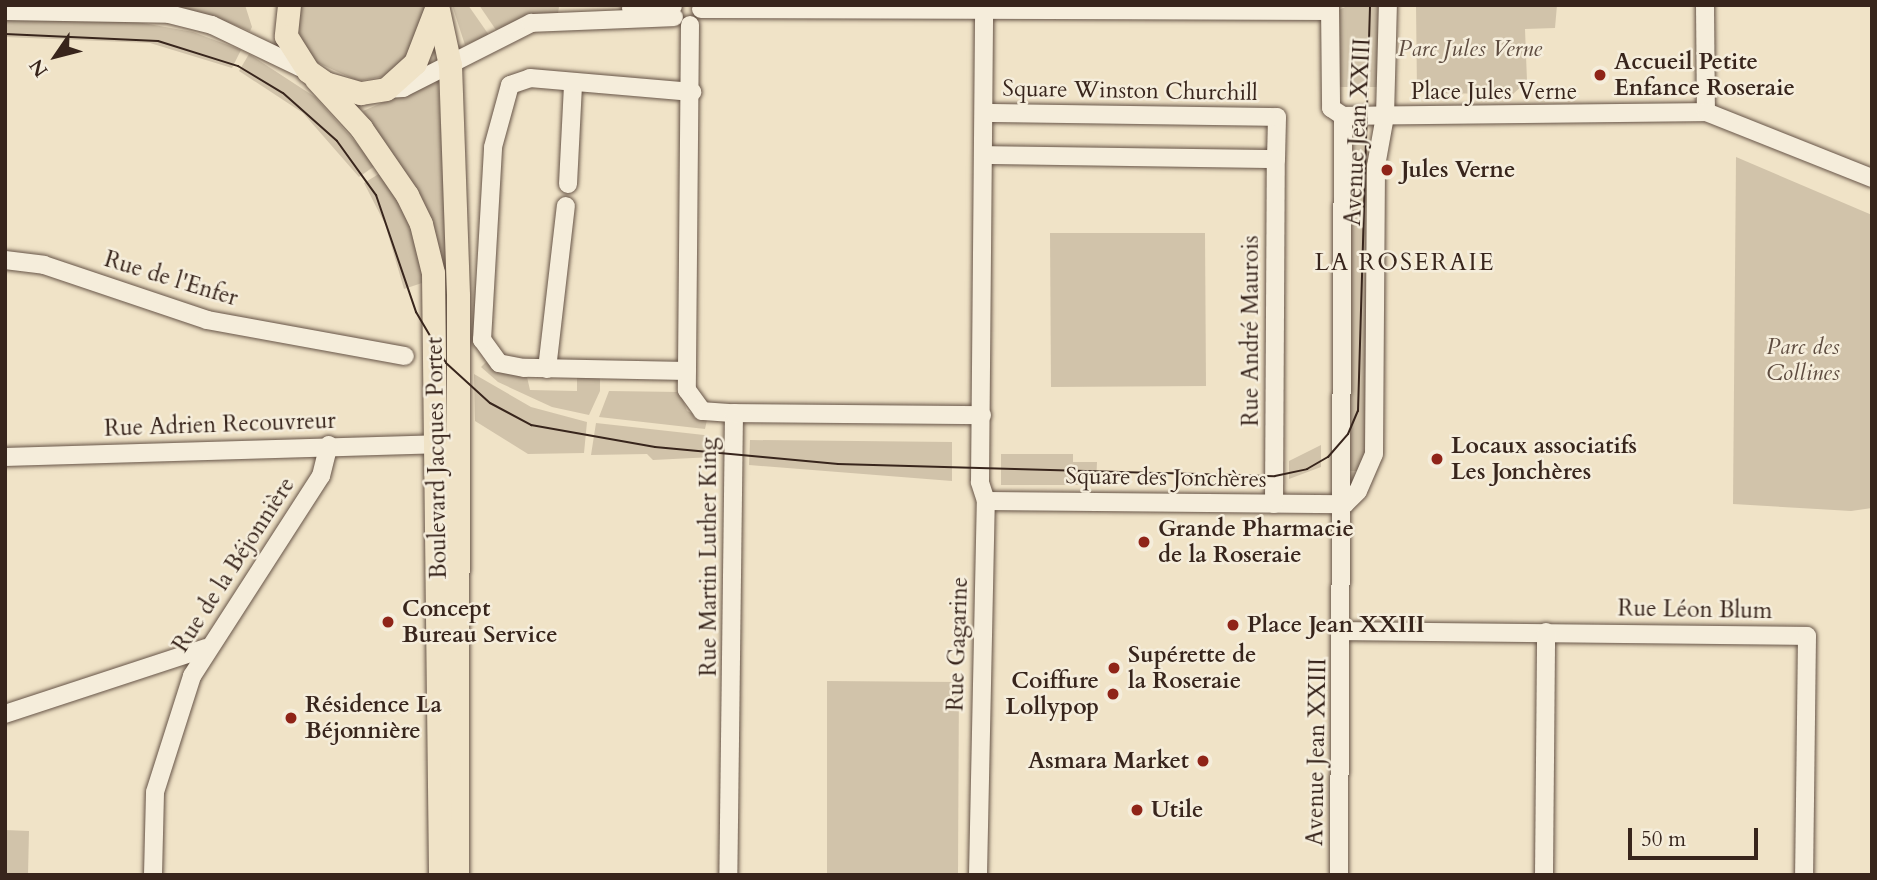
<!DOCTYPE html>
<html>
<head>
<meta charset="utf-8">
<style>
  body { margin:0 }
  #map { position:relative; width:1877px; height:880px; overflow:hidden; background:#f0e3c7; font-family:Cardo,serif }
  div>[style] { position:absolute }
  .green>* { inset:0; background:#d1c3aa }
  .roads { filter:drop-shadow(0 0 2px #665447) drop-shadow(0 0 2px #665447) }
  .minor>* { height:18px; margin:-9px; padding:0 9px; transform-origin:9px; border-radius:9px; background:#f5eddb }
  .major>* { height:23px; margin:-11.5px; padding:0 11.5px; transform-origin:11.5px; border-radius:11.5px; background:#f0e3c7 }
  .tram>* { height:2px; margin:-1px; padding:0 1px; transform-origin:1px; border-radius:1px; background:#38251c }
  .dots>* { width:19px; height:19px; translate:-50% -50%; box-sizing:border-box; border:4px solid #f5eddb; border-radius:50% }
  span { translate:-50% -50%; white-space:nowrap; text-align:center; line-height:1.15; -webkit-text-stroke:5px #f5eddb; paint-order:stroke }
  .park-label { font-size:23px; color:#5e4c40; font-style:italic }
  .poi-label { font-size:23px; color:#38251c; font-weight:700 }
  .left { translate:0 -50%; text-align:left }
  .right { translate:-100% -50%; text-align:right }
  .street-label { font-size:23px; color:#38251c }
  .neighbourhood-label { font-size:24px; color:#38251c; letter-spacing:2px }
  .frame { position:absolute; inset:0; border:7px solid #38251c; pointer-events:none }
  .north { position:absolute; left:21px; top:21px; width:70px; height:70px; -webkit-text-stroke:5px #f5eddb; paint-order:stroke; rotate:235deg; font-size:19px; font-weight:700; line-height:28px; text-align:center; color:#38251c }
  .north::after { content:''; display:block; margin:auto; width:24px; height:32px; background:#38251c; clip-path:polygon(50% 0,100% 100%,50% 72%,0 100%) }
  .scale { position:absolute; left:1628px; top:828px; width:130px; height:32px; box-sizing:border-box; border:4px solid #38251c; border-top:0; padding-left:9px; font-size:21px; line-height:24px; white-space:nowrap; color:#38251c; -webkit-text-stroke:5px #f5eddb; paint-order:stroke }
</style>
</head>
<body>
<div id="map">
  <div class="green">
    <i style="clip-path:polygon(136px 5px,245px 5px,252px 27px,250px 31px,211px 16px)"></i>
    <i style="clip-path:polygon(297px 5px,425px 5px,426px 17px,419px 45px,386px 76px,358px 81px,316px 62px,300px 38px)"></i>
    <i style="clip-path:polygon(452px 5px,468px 5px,489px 35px,465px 45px)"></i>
    <i style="clip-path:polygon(479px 5px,551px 5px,559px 7px,558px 13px,496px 30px)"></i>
    <i style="clip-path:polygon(1349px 5px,1382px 5px,1381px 87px,1337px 87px,1337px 11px)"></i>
    <i style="clip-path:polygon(1416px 5px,1557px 5px,1555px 28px,1525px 29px,1527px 81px,1513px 94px,1417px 93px)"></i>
    <i style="clip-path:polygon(5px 18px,132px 21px,193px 32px,241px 50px,232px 68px,150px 43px,5px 37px)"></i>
    <i style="clip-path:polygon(249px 54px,315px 97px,376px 165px,359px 177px,303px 113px,239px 71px)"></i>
    <i style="clip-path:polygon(438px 79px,450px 280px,442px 281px,417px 192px,363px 111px)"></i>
    <i style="clip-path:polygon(1349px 139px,1371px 139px,1367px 445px,1362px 471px,1346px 471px)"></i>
    <i style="clip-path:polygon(1736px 157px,1872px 215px,1872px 508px,1851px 511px,1733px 504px)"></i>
    <i style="clip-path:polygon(382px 172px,412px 230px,425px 282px,404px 289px,385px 224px,364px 183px)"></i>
    <i style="clip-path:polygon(1050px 233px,1205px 233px,1206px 386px,1051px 387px)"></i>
    <i style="clip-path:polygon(488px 360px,527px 377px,530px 390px,577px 391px,577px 376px,600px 377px,600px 391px,589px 415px,552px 407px,498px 382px,481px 367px)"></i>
    <i style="clip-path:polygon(474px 374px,531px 407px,587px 422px,584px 453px,528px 454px,475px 421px)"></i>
    <i style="clip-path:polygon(609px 391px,680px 392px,687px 411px,707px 420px,705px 429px,599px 417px)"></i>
    <i style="clip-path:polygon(596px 423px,704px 435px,713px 441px,713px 457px,653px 460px,647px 454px,591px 455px)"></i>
    <i style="clip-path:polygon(750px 440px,952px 442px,952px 481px,749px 465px)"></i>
    <i style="clip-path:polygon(1321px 445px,1321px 467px,1289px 479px,1289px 461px)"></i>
    <i style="clip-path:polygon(1001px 454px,1073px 454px,1073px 462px,1097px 462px,1096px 485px,1001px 485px)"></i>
    <i style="clip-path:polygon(827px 681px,959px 682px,958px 875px,827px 875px)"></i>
    <i style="clip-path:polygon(5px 830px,29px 831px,28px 875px,5px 875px)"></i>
  </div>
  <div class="roads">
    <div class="minor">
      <i style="left:1330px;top:5px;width:103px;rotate:89.4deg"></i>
      <i style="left:1331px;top:108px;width:14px;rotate:34deg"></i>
      <i style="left:1705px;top:5px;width:107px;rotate:89.5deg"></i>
      <i style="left:631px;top:8px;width:42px;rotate:-2.7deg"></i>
      <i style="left:701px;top:9px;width:629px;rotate:0.18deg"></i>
      <i style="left:5px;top:11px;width:164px;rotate:1deg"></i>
      <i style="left:169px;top:14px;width:44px;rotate:14.3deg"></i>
      <i style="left:212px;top:25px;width:106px;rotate:25.6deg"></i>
      <i style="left:690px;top:25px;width:365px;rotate:90.5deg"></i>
      <i style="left:687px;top:390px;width:26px;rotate:54deg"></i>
      <i style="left:702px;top:411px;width:32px;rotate:4deg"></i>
      <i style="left:734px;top:413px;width:462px;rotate:90.7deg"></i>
      <i style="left:386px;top:89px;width:17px;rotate:-3deg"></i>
      <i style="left:403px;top:88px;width:144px;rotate:-26.9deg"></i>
      <i style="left:531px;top:23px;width:143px;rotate:-2.4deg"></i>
      <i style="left:1343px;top:116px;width:363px;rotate:-0.6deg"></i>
      <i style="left:1706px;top:112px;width:179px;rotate:21.7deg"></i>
      <i style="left:983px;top:155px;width:293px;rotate:0.8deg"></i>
      <i style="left:1276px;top:159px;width:42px;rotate:-88.6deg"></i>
      <i style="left:1277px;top:117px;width:293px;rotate:-179.2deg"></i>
      <i style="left:568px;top:184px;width:99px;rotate:-87.1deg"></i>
      <i style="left:5px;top:260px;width:39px;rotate:7deg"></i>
      <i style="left:44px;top:265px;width:172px;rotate:18.6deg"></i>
      <i style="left:207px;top:320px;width:201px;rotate:10.3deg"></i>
      <i style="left:547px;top:369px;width:164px;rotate:-83.4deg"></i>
      <i style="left:687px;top:371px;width:163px;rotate:-178.9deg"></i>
      <i style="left:524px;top:368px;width:25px;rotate:-169deg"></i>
      <i style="left:499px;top:363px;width:29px;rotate:-126deg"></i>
      <i style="left:482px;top:340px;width:193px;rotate:-86.7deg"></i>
      <i style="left:493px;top:147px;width:64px;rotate:-74.7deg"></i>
      <i style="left:510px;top:85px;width:21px;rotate:-19deg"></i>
      <i style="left:530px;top:78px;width:163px;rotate:4.9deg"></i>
      <i style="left:734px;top:413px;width:248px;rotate:0.5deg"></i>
      <i style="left:5px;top:457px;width:431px;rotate:-1.7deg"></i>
      <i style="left:986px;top:501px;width:359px;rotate:0.5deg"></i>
      <i style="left:1274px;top:504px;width:345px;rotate:-89.7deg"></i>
      <i style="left:1345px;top:504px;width:18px;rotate:-45deg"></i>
      <i style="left:1358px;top:491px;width:40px;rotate:-66.6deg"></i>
      <i style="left:1374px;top:454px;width:288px;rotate:-89.6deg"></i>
      <i style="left:1376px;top:166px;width:51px;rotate:-79.8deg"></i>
      <i style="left:1385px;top:116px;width:111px;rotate:-88.5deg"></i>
      <i style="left:1343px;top:631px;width:464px;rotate:0.6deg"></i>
      <i style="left:1807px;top:636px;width:239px;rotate:90.7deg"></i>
      <i style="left:5px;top:714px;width:212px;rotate:-18.2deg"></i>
      <i style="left:153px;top:875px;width:83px;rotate:-88.6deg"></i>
      <i style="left:155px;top:792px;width:122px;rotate:-72.3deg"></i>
      <i style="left:192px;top:676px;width:238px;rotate:-57.2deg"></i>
      <i style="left:321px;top:476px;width:32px;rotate:-76deg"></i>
      <i style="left:978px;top:875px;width:374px;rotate:-88.8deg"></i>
      <i style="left:986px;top:501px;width:20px;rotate:-108deg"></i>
      <i style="left:980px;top:482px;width:474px;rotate:-89.5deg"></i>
      <i style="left:1339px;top:875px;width:759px;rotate:-89.7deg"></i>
      <i style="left:1544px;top:875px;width:243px;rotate:-89.5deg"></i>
    </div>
    <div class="major">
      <i style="left:289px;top:5px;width:31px;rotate:96deg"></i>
      <i style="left:286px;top:36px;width:41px;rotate:57.8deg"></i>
      <i style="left:308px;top:71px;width:21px;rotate:35deg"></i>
      <i style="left:325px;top:83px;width:37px;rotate:16deg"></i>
      <i style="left:361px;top:93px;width:25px;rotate:-9deg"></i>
      <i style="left:386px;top:89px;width:39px;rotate:-42deg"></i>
      <i style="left:415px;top:63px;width:61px;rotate:-68.9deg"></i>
      <i style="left:437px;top:5px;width:61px;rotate:77.8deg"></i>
      <i style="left:450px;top:65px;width:231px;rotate:88deg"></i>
      <i style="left:458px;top:296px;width:579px;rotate:90.1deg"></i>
      <i style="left:316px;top:79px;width:67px;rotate:47.4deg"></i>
      <i style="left:361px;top:128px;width:81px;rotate:55.5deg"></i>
      <i style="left:407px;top:195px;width:32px;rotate:64deg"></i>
      <i style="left:421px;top:224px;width:50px;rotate:76.2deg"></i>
      <i style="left:433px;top:273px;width:602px;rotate:89.33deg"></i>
    </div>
  </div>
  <div class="tram">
    <i style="left:5px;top:34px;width:153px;rotate:2.6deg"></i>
    <i style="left:158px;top:41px;width:84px;rotate:17.4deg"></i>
    <i style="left:238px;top:66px;width:52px;rotate:31deg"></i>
    <i style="left:283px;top:93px;width:72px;rotate:41.6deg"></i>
    <i style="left:337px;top:141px;width:67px;rotate:54.2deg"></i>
    <i style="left:376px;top:195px;width:124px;rotate:71.1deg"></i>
    <i style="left:416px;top:312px;width:59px;rotate:59.5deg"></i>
    <i style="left:446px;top:363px;width:59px;rotate:42.3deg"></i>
    <i style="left:490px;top:403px;width:47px;rotate:28.2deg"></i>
    <i style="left:531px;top:425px;width:126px;rotate:10.1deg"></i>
    <i style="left:655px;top:447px;width:184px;rotate:5.3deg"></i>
    <i style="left:838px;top:464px;width:437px;rotate:1.6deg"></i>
    <i style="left:1275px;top:476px;width:33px;rotate:-12deg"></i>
    <i style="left:1307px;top:469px;width:24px;rotate:-30deg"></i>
    <i style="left:1328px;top:457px;width:30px;rotate:-49deg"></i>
    <i style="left:1348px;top:434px;width:25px;rotate:-67deg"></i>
    <i style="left:1358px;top:411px;width:406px;rotate:-88.3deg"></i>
  </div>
  <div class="dots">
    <i style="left:1600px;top:75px;background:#8f2418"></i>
    <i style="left:1387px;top:170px;background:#8f2418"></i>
    <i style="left:1437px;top:459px;background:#8f2418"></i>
    <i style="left:1144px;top:542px;background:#8f2418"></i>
    <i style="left:388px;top:622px;background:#8f2418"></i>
    <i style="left:1233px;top:625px;background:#8f2418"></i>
    <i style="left:1114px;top:668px;background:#8f2418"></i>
    <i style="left:1113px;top:694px;background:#8f2418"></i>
    <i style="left:291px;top:718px;background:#8f2418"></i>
    <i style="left:1203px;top:761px;background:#8f2418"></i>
    <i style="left:1137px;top:810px;background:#8f2418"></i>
  </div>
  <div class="park-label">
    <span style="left:1470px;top:49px">Parc Jules Verne</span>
    <span style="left:1803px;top:360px">Parc des<br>Collines</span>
  </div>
  <div class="poi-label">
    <span class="left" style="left:1614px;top:75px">Accueil Petite<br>Enfance Roseraie</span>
    <span class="left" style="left:1401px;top:170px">Jules Verne</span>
    <span class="left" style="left:1451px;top:459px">Locaux associatifs<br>Les Jonchères</span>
    <span class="left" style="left:1158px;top:542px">Grande Pharmacie<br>de la Roseraie</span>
    <span class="left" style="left:402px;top:622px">Concept<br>Bureau Service</span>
    <span class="left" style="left:1247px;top:625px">Place Jean XXIII</span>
    <span class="left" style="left:1128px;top:668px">Supérette de<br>la Roseraie</span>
    <span class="right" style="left:1099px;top:694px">Coiffure<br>Lollypop</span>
    <span class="left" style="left:305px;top:718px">Résidence La<br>Béjonnière</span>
    <span class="right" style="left:1189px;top:761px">Asmara Market</span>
    <span class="left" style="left:1151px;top:810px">Utile</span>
  </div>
  <div class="street-label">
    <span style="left:1130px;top:91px;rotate:1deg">Square Winston Churchill</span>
    <span style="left:1494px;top:92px">Place Jules Verne</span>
    <span style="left:1358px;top:132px;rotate:-87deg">Avenue Jean XXIII</span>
    <span style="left:171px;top:279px;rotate:17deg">Rue de l'Enfer</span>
    <span style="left:1251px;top:331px;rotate:-90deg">Rue André Maurois</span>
    <span style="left:220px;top:425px;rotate:-2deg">Rue Adrien Recouvreur</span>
    <span style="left:437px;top:458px;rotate:-91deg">Boulevard Jacques Portet</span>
    <span style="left:1166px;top:478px;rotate:1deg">Square des Jonchères</span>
    <span style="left:709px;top:557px;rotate:-90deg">Rue Martin Luther King</span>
    <span style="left:234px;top:565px;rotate:-57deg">Rue de la Béjonnière</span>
    <span style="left:1695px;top:610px;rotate:1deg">Rue Léon Blum</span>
    <span style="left:958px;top:644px;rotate:-88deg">Rue Gagarine</span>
    <span style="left:1317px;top:752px;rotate:-89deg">Avenue Jean XXIII</span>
  </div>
  <div class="neighbourhood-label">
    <span style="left:1405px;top:263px">LA ROSERAIE</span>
  </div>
  <div class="frame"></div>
  <div class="north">N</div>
  <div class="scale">50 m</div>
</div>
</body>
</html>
